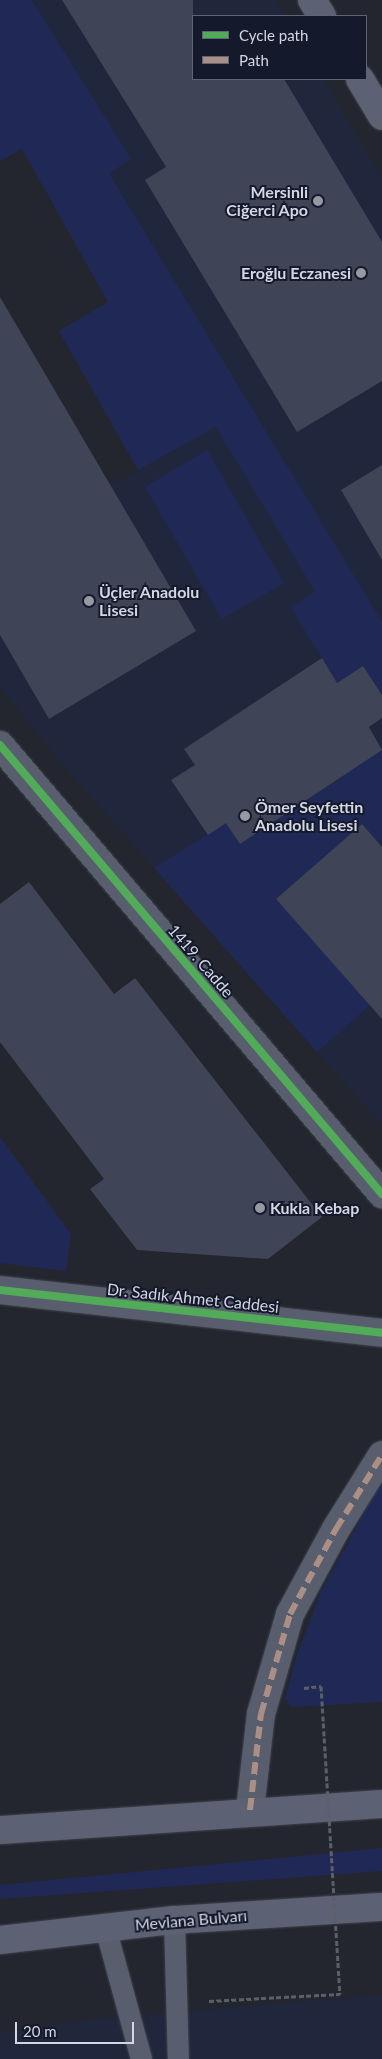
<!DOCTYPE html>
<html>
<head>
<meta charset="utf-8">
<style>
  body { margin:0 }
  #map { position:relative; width:382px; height:2059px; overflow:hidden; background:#23262f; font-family:Lato,sans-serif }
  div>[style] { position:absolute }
  .built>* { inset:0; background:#20273d }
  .green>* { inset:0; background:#202956 }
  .building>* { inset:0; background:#3f4456 }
  .path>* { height:3px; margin-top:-1.5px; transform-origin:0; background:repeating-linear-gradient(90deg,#5b5f6a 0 5px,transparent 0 7.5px) }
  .roads { filter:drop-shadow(0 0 1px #40434b) drop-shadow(0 0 1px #40434b) }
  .service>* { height:21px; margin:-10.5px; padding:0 10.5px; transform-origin:10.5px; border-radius:10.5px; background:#595e6f }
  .pedestrian>* { height:28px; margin:-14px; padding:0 14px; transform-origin:14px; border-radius:14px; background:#595e6f }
  .minor>* { height:28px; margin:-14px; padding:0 14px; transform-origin:14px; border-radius:14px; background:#595e6f }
  .secondary>* { height:28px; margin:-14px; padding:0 14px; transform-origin:14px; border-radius:14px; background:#5c6273 }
  .trunk>* { height:28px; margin:-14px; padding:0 14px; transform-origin:14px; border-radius:14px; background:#5c6274 }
  .path-bridge>* { height:3px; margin-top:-1.5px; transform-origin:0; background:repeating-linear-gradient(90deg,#5b5f6a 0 5px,transparent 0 7.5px) }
  .quiet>* { height:6px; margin-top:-3px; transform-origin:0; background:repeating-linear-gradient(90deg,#ac8f84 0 12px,transparent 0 18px) }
  .cycleway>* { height:8px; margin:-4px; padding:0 4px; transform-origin:4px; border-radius:4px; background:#51ab58 }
  .dots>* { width:14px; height:14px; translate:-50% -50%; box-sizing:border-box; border:2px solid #14192b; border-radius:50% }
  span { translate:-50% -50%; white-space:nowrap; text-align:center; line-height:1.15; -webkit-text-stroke:4px #14192b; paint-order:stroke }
  .poi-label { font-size:16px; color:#d2d7e3; font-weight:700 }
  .right { translate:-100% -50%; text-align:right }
  .left { translate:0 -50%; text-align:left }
  .street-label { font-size:16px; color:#d2d7e3 }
  .legend { position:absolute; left:192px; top:15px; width:175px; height:65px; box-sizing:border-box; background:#14192b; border:1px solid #606575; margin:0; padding:6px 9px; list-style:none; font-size:15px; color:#d2d7e3 }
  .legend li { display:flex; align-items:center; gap:10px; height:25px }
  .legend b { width:25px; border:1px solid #606575 }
  .scale { position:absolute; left:15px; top:2022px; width:119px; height:22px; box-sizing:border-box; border:2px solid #d2d7e3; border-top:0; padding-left:6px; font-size:15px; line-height:18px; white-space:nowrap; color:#d2d7e3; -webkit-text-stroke:4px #14192b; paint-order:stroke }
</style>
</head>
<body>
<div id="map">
  <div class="built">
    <i style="clip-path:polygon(32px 0,275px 0,285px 16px,193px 16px,193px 79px,323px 79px,382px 178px,382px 1125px,62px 764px,0 687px,0 547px,216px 427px,254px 485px,287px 465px,109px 172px,131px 159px)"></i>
    <i style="clip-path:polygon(382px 1995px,382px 2059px,0 2059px,0 2033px,86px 2020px)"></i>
  </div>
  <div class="green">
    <i style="clip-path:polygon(0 0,32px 0,131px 159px,109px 173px,382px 622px,382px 695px,363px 666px,337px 683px,322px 658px,291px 608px,315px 591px,216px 427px,138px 470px,59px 331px,108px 302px,22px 149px,0 161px)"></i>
    <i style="clip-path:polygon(207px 450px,284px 583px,222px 619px,145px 487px)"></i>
    <i style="clip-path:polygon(382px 750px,382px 839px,378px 843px,362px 824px,276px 899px,370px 1005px,317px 1052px,154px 868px,226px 823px,241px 844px)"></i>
    <i style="clip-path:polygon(0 1137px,71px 1234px,66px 1271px,0 1263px)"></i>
    <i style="clip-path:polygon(382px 1480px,382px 1702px,292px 1707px,285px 1699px,297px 1654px,321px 1592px)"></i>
    <i style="clip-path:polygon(382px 1848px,382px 1871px,0 1899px,0 1885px)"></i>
  </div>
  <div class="building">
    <i style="clip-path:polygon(62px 0,193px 0,193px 79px,284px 79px,382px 242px,382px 381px,297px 432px,145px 180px,166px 167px)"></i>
    <i style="clip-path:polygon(0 297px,196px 631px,49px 719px,0 635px)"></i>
    <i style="clip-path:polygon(382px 465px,382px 560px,341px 490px)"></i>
    <i style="clip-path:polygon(322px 658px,337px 683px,363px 666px,382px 695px,382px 718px,369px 727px,382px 750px,240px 844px,226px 823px,208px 835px,171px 780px,195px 765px,184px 749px)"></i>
    <i style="clip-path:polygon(362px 824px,382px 847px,382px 1019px,276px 899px)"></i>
    <i style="clip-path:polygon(29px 882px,114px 994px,135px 978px,322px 1217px,268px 1259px,137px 1250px,90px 1189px,104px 1179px,0 1042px,0 904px)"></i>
  </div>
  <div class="path">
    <i style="left:304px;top:1688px;width:17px;rotate:-7deg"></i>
    <i style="left:209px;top:2001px;width:131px;rotate:-3.1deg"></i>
  </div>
  <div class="roads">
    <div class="service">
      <i style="left:174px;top:1920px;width:139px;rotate:88.4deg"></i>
      <i style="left:105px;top:1927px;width:137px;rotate:74.7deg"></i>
    </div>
    <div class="pedestrian">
      <i style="left:250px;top:1810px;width:97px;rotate:-83.5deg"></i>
      <i style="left:261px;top:1714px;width:104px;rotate:-73.8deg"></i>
      <i style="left:290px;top:1614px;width:97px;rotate:-61.6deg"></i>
      <i style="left:336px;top:1529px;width:87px;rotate:-58.1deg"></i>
    </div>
    <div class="minor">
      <i style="left:0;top:745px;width:590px;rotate:49.61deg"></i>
      <i style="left:0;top:1290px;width:384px;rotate:6.4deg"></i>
    </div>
    <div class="secondary">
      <i style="left:312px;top:0;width:19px;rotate:58deg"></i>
      <i style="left:360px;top:79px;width:43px;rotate:59.3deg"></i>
    </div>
    <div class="trunk">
      <i style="left:0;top:1830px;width:383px;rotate:-3.9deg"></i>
      <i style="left:0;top:1940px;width:175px;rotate:-6.6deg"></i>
      <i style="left:174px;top:1920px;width:208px;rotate:-3.6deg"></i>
    </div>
  </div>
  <div class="path-bridge">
    <i style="left:321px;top:1686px;width:309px;rotate:86.5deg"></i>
  </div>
  <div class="quiet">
    <i style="left:250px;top:1810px;width:97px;rotate:-83.5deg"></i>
    <i style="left:261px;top:1714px;width:104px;rotate:-73.8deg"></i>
    <i style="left:290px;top:1614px;width:97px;rotate:-61.6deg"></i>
    <i style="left:336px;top:1529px;width:87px;rotate:-58.1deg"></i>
  </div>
  <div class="cycleway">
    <i style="left:0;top:745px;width:590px;rotate:49.61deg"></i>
    <i style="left:0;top:1290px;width:384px;rotate:6.4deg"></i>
  </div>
  <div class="dots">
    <i style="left:318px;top:201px;background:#9599a4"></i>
    <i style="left:361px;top:273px;background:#9599a4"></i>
    <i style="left:89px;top:601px;background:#9599a4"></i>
    <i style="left:245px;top:816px;background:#9599a4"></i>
    <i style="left:260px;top:1208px;background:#9599a4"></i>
  </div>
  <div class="poi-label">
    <span class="right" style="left:308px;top:201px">Mersinli<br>Ciğerci Apo</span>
    <span class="right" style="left:351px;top:273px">Eroğlu Eczanesi</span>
    <span class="left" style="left:99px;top:601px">Üçler Anadolu<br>Lisesi</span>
    <span class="left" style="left:255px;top:816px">Ömer Seyfettin<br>Anadolu Lisesi</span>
    <span class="left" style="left:270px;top:1208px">Kukla Kebap</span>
  </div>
  <div class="street-label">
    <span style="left:201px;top:961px;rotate:49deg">1419. Cadde</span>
    <span style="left:193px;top:1298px;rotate:6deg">Dr. Sadık Ahmet Caddesi</span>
    <span style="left:191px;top:1920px;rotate:-5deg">Mevlana Bulvarı</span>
  </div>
  <ul class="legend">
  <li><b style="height:6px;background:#51ab58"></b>Cycle path</li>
  <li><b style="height:6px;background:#ac8f84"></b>Path</li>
  </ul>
  <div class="scale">20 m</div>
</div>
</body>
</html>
